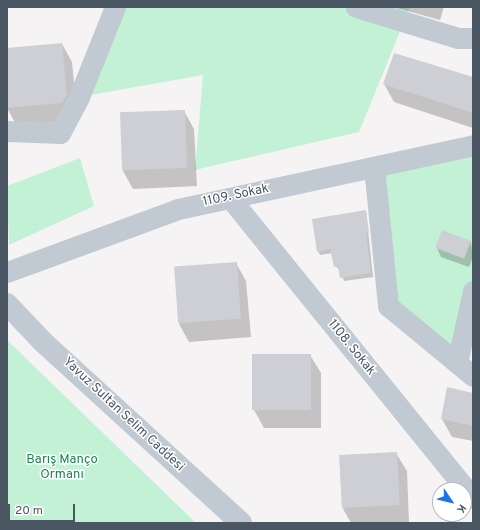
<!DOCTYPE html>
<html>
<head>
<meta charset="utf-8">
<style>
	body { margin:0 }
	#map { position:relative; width:480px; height:530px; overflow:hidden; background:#f5f3f3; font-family:Overpass,sans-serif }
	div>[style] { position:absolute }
	.green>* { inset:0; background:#c3f1d5 }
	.shadow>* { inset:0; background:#0003 }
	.building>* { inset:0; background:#cdcfd5; transform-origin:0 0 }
	.minor>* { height:21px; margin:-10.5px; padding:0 10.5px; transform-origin:10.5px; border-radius:10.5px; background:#c1cad2 }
	.tertiary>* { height:22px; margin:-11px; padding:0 11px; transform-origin:11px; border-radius:11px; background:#c1cad2 }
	span { translate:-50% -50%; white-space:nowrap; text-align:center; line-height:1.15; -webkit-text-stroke:3px #fff; paint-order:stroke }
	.street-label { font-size:13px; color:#4a5661 }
	.park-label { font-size:13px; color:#17864f }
	.frame { position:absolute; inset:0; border:8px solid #4a5661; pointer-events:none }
	.north { position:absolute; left:432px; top:482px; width:40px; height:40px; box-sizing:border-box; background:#fff; border:1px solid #b7bbc0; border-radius:50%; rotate:125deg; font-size:11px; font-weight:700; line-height:16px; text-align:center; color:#4a5661 }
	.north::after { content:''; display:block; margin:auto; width:14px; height:18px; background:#1a73e8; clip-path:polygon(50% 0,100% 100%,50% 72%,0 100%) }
	.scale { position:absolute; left:8px; top:504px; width:67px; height:18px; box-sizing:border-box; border:2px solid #4a5661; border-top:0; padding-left:5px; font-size:12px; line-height:14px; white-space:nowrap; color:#4a5661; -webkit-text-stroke:3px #fff; paint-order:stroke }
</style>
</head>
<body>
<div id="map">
	<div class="green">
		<div style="clip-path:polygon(115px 7px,410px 7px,359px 132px,195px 170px,203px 75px,79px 97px)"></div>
		<div style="clip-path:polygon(473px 145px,473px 291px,457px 363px,388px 306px,374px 167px)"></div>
		<div style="clip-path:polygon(80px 158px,94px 206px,9px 245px,7px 186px)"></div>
		<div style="clip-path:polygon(7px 340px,196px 523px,7px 523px)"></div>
	</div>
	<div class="shadow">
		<div style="clip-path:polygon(393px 7px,444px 7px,440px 20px)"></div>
		<div style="clip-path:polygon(62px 44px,72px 62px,77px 113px,72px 121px,17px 126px,7px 108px,7px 49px)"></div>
		<div style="clip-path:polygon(395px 54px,473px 78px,473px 128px,394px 102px,384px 84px)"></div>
		<div style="clip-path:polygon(184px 111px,194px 129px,197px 186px,133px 189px,123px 171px)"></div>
		<div style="clip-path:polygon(366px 211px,373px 277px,344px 281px,340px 270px,335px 266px,332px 253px,320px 255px,318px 251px)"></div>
		<div style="clip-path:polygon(443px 232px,471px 242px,473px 257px,469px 267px,441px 257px,437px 248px)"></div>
		<div style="clip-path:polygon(236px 263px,246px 281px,251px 337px,189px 342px,179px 324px)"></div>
		<div style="clip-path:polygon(310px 355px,321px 373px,321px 428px,264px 428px,254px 410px)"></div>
		<div style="clip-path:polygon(473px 394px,473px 441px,452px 437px,442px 419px)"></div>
		<div style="clip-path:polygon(396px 453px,407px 471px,409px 523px,351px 523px,343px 509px)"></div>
	</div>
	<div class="building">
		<div style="clip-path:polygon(62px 43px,67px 94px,62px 103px,7px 108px,7px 48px)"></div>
		<div style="clip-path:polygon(394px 53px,473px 77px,473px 113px,383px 84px)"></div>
		<div style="left:185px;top:110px;width:58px;height:65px;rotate:88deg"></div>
		<div style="clip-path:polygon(366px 210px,369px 233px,366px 233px,371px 273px,340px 278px,338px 266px,334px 267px,330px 249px,317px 252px,312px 219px)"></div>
		<div style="left:442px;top:230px;width:31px;height:19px;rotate:21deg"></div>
		<div style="left:237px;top:262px;width:57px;height:63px;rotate:86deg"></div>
		<div style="left:311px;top:354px;width:56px;height:59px;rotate:90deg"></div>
		<div style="clip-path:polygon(447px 387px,473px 393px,473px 426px,441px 419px)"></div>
		<div style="left:397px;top:452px;width:53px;height:58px;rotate:87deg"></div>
	</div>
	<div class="minor">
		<div style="left:356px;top:7px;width:107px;rotate:16.9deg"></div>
		<div style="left:458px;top:38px;width:15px"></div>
		<div style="left:7px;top:131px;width:53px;rotate:2.2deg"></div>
		<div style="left:60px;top:133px;width:41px;rotate:-62.2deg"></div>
		<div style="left:79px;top:97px;width:97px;rotate:-68.2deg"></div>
		<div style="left:374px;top:167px;width:140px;rotate:84.2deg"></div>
		<div style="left:388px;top:306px;width:110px;rotate:39.5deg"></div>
		<div style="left:230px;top:198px;width:386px;rotate:51deg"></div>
		<div style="left:7px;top:272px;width:182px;rotate:-20.2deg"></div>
		<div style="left:178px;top:209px;width:302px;rotate:-12.2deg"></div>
		<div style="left:457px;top:363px;width:74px;rotate:-77.5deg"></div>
	</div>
	<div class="tertiary">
		<div style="left:7px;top:304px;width:52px;rotate:46.5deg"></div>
		<div style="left:43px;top:342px;width:268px;rotate:42.4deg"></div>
	</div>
	<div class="street-label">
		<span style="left:236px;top:196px;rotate:-12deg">1109. Sokak</span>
		<span style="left:351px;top:348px;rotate:51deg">1108. Sokak</span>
		<span style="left:123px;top:415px;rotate:43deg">Yavuz Sultan Selim Caddesi</span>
	</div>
	<div class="park-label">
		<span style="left:62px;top:468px">Barış Manço<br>Ormanı</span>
	</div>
	<div class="frame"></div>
	<div class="north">K</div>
	<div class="scale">20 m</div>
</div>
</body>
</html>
